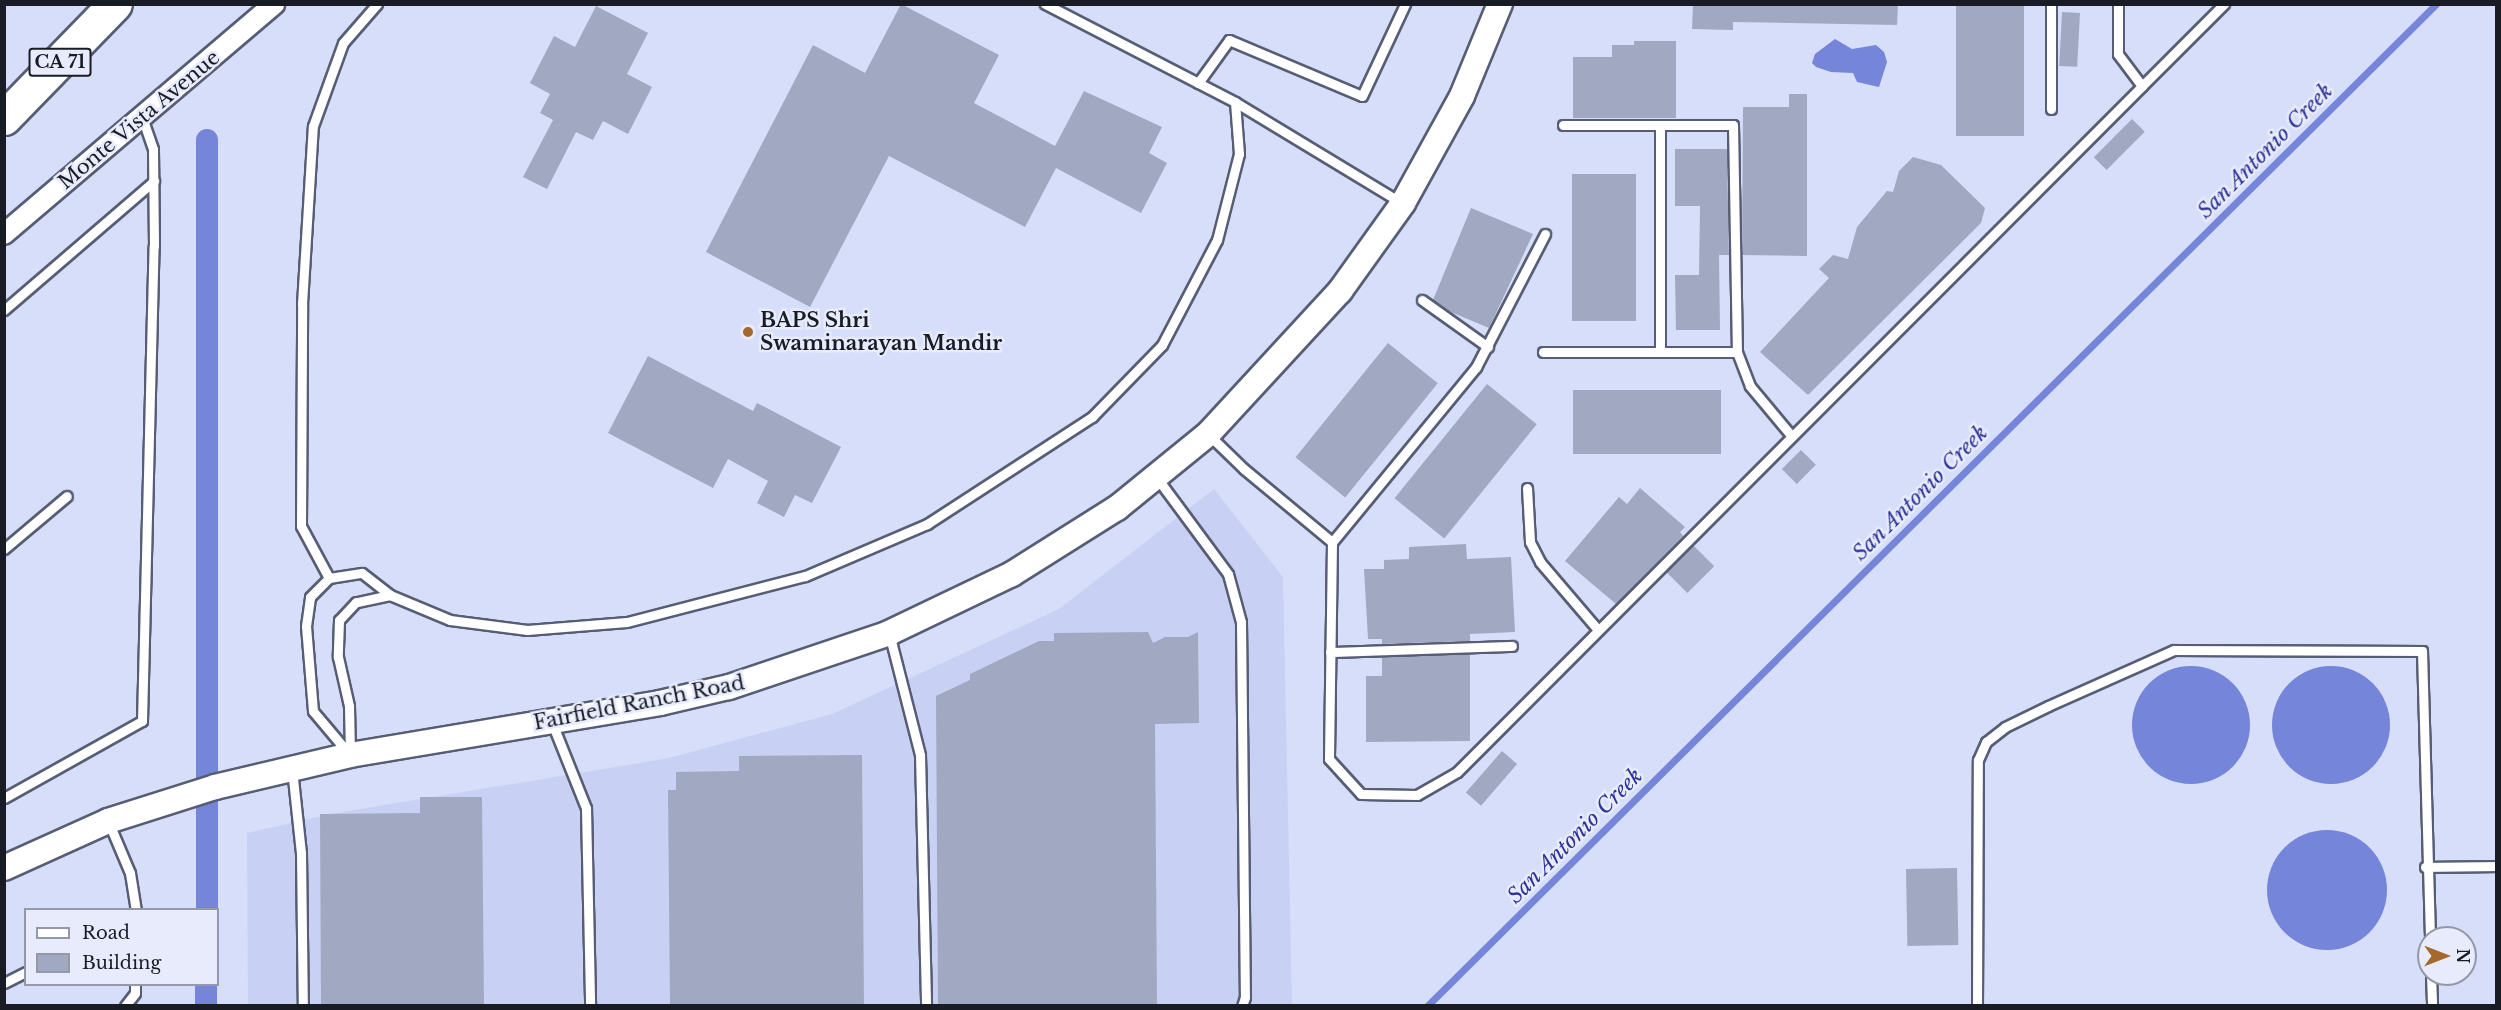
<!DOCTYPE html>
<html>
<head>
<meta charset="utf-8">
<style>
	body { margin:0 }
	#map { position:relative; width:2501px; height:1010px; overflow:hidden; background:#d6def9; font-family:"Libre Baskerville",serif }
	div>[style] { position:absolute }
	.built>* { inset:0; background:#c8d1f3 }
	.water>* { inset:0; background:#7485da }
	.round { border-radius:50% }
	.stream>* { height:7px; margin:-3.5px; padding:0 3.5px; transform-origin:3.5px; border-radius:3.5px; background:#7485da }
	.canal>* { height:22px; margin:-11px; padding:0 11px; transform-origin:11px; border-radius:11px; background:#7485da }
	.building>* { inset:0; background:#a1a8c2; transform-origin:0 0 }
	.roads { filter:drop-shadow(2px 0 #575d74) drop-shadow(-2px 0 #575d74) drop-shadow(0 2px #575d74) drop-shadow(0 -2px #575d74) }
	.service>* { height:9px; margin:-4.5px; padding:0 4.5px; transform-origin:4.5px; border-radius:4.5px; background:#fff }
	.minor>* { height:20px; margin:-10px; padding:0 10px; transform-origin:10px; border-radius:10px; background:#fff }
	.tertiary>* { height:24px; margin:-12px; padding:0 12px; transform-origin:12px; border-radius:12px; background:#fff }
	.motorway>* { height:33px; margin:-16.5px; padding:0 16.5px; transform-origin:16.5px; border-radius:16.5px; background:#fff }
	.dots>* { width:16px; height:16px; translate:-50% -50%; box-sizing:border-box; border:3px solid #e7ebfc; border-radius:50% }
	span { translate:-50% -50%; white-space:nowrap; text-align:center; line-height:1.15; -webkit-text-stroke:5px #e7ebfc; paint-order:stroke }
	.shield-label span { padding:2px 4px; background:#e7ebfc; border:2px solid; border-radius:4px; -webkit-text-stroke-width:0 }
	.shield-label { font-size:18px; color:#191c25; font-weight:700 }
	.street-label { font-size:20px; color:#191c25 }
	.poi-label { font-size:20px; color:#191c25; font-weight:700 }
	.left { translate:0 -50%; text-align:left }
	.water-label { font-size:21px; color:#2d3295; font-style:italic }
	.frame { position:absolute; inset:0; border:6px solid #191c25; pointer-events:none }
	.legend { position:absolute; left:24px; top:908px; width:195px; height:78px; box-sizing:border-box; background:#e7ebfc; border:2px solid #9598a6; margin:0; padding:8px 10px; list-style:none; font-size:18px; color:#191c25 }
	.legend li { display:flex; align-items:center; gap:12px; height:30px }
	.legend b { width:30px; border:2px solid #9598a6 }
	.north { position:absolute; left:2417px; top:926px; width:60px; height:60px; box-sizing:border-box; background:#e7ebfc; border:2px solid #9598a6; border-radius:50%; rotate:90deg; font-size:16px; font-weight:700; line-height:24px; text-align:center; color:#191c25 }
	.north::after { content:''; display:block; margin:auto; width:21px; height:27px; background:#a5692b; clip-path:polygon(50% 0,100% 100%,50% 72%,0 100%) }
</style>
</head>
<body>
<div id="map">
	<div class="built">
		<div style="clip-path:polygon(1214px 489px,1283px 577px,1292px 1005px,248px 1005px,247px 833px,331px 814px,669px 758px,832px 714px,1059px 609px)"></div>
	</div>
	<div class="water">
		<div style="clip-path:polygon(1835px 39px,1852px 49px,1876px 45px,1884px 52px,1887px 62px,1879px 87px,1857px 82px,1853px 73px,1831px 72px,1816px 67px,1812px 63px,1815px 54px)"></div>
		<div class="round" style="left:2272px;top:666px;width:118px;height:118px"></div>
		<div class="round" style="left:2132px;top:666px;width:118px;height:118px"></div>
		<div class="round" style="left:2267px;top:830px;width:120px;height:120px"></div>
	</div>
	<div class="stream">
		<div style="left:1427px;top:1006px;width:1422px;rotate:-44.8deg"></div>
	</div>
	<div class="canal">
		<div style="left:207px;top:910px;width:770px;rotate:-90deg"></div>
		<div style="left:206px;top:1006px;width:22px;rotate:-90deg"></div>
	</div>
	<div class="building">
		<div style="clip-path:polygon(901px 4px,999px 55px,974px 103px,1055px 146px,1084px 91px,1162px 127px,1149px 153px,1167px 163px,1141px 213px,1056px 168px,1025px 227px,889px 156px,810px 307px,706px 252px,813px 45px,865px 73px)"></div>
		<div style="clip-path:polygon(1693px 4px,1898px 4px,1897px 25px,1733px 22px,1733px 30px,1692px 29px)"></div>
		<div style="left:1956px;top:4px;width:68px;height:132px"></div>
		<div style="clip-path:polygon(596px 6px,648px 33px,627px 74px,652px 87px,628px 134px,603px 121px,593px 140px,576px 132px,547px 189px,523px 177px,553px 120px,540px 113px,550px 94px,530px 83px,554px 36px,575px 47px)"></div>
		<div style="left:2062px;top:12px;width:18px;height:54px;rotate:3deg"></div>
		<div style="clip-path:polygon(1634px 41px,1676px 41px,1676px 118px,1573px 118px,1573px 57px,1612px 57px,1612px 45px,1634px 45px)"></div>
		<div style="clip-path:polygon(1789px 94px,1807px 94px,1807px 256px,1742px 255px,1743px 107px,1789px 107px)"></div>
		<div style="left:2132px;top:119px;width:18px;height:54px;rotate:45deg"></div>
		<div style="clip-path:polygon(1675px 149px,1727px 149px,1729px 255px,1719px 255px,1720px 330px,1676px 330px,1675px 275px,1699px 275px,1700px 206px,1675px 206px)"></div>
		<div style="clip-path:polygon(1913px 157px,1941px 165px,1985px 208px,1981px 223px,1808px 395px,1760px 352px,1829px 278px,1819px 269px,1833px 255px,1848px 259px,1857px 227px,1887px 191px,1893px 192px,1899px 171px)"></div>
		<div style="left:1572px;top:174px;width:64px;height:147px"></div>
		<div style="clip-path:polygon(1471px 208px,1533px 234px,1489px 328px,1451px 312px,1433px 300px)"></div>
		<div style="left:1388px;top:343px;width:64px;height:147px;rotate:39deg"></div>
		<div style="clip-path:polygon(648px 356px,753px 411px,757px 403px,841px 447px,812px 503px,795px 495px,784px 517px,757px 503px,768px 481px,728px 459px,713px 488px,608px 433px)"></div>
		<div style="left:1487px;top:384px;width:64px;height:147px;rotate:39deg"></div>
		<div style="left:1573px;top:390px;width:148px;height:64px"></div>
		<div style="left:1801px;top:450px;width:21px;height:27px;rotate:45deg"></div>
		<div style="clip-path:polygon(1640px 488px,1685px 527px,1680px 532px,1683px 536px,1616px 604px,1565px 561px,1619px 497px,1627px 504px)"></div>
		<div style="clip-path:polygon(1466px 544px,1467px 559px,1511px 557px,1515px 632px,1470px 634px,1470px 641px,1382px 644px,1382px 639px,1368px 639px,1364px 569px,1384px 569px,1384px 560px,1409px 559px,1409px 547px)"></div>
		<div style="left:1693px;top:545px;width:30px;height:38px;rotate:45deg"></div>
		<div style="clip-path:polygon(1148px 632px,1153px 643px,1165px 637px,1188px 637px,1198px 632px,1199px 723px,1155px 724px,1157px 1005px,938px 1005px,936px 696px,970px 680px,970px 674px,1039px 641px,1054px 641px,1054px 633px)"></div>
		<div style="clip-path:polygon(1470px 654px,1470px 741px,1366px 742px,1366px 676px,1382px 676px,1382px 657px)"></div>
		<div style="left:1502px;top:751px;width:20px;height:55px;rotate:41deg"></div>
		<div style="clip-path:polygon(862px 755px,864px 1005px,670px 1005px,668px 790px,676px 790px,676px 772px,739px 771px,739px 756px)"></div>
		<div style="clip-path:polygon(420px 797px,482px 797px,484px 1005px,321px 1005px,320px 814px,420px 813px)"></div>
		<div style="left:1957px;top:868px;width:77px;height:51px;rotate:89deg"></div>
	</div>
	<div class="roads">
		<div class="service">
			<div style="left:1198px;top:83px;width:53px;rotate:-54.2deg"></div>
			<div style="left:1229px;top:40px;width:144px;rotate:22.8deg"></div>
			<div style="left:1362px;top:96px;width:102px;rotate:-64.9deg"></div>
			<div style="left:2142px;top:86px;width:116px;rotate:-45deg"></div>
			<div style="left:1235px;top:102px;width:195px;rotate:31.2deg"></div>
			<div style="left:2051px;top:109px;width:105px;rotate:-90deg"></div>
			<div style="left:1563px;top:125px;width:170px"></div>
			<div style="left:1733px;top:125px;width:227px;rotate:89deg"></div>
			<div style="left:1737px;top:352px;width:36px;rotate:69deg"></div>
			<div style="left:1750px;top:386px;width:62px;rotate:50.2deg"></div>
			<div style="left:1660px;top:125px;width:226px;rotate:90deg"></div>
			<div style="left:1545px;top:234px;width:150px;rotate:117.4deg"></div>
			<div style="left:1476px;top:367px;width:227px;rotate:129.4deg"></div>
			<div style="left:1332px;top:542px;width:217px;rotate:90.8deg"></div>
			<div style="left:1329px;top:759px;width:47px;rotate:47.6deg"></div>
			<div style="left:1361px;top:794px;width:56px;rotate:1deg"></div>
			<div style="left:1417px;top:795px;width:46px;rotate:-29.9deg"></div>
			<div style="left:1457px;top:772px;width:969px;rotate:-45.04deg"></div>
			<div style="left:2142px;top:86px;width:40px;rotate:-127deg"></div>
			<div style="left:2118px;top:54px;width:50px;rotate:-90deg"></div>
			<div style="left:1422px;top:300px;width:81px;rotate:35.5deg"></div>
			<div style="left:4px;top:310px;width:198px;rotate:-40.7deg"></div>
			<div style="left:1543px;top:352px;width:194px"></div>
			<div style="left:1208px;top:434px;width:50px;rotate:44.2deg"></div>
			<div style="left:1244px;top:469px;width:114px;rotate:39.7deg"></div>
			<div style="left:1157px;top:478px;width:119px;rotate:53.5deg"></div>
			<div style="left:1228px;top:574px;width:50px;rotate:74.8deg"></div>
			<div style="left:1241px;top:622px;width:375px;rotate:89.4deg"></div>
			<div style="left:1245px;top:997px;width:9px;rotate:108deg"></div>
			<div style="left:1527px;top:488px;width:54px;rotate:86.8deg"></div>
			<div style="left:1530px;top:542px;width:22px;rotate:63deg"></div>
			<div style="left:1540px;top:562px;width:89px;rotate:49.5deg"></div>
			<div style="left:4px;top:549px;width:82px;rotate:-40.1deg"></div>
			<div style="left:362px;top:573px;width:36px;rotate:38deg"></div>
			<div style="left:390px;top:595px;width:35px;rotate:168deg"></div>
			<div style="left:356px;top:602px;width:25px;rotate:133deg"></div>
			<div style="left:339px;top:620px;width:37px;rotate:92deg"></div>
			<div style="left:338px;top:657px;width:50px;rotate:77.3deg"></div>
			<div style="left:349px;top:706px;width:49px;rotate:88.8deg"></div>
			<div style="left:350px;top:755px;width:57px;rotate:-130.1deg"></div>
			<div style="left:313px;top:711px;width:85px;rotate:-94.7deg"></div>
			<div style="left:306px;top:626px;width:29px;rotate:-82deg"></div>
			<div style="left:310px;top:597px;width:27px;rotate:-45deg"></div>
			<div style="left:329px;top:578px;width:33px;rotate:-9deg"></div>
			<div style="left:329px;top:578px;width:59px;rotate:-118.3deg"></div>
			<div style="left:301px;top:526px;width:222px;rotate:-89.7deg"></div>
			<div style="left:302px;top:304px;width:178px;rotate:-86.5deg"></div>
			<div style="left:313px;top:126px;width:88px;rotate:-70.1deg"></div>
			<div style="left:343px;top:43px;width:52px;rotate:-48.9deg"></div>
			<div style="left:390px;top:595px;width:65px;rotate:22.6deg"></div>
			<div style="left:450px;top:620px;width:78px;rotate:7.4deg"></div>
			<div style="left:527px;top:630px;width:100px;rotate:-4.6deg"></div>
			<div style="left:627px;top:622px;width:184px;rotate:-14.5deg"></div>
			<div style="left:805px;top:576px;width:133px;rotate:-23.1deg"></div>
			<div style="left:927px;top:524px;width:197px;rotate:-33deg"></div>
			<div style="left:1092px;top:417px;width:100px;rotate:-45.8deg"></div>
			<div style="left:1162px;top:345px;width:119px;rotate:-62.4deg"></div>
			<div style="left:1217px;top:240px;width:89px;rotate:-75.7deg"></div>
			<div style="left:1239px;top:154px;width:52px;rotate:-94.4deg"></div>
			<div style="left:1235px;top:102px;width:214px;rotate:-152.7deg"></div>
			<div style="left:889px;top:633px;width:126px;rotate:75.7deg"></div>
			<div style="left:920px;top:755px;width:251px;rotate:88.6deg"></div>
			<div style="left:1330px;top:652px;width:182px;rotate:-1.9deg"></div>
			<div style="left:552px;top:723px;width:92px;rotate:68.2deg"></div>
			<div style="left:586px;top:808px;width:198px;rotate:88.8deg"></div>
			<div style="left:292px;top:769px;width:84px;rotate:83.9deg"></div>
			<div style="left:301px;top:853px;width:153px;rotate:89.3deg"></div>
			<div style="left:4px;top:798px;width:158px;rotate:-29.2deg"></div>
			<div style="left:142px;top:721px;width:475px;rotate:-88.6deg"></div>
			<div style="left:154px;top:246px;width:97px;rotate:-90.6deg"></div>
			<div style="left:153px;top:149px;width:34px;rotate:-109deg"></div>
			<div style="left:108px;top:821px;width:56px;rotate:67.1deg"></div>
			<div style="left:130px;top:873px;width:37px;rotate:81deg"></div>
			<div style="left:2425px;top:867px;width:71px;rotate:-0.8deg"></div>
			<div style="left:2431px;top:974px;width:32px;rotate:88deg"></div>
			<div style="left:4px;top:983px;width:25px;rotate:-27deg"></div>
			<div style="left:125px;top:1006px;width:16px;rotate:-52deg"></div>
			<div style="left:135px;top:993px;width:9px;rotate:-90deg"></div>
			<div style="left:1977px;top:1006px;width:246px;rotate:-89.8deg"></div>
			<div style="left:1978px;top:760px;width:20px;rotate:-66deg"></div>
			<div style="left:1986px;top:742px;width:24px;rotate:-38deg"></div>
			<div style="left:2005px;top:727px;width:48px;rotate:-26deg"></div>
			<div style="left:2048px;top:706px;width:138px;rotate:-24deg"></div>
			<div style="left:2174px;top:650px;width:248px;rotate:0.2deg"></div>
			<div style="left:2422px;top:651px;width:287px;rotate:88.4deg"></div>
		</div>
		<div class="minor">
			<div style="left:4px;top:234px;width:355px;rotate:-40.4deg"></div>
		</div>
		<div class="tertiary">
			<div style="left:4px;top:868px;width:114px;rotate:-24.3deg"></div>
			<div style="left:108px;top:821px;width:112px;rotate:-17.6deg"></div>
			<div style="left:215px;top:787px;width:139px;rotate:-13.3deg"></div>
			<div style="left:350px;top:755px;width:314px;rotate:-9.5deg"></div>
			<div style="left:660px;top:703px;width:71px;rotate:-13.1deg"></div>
			<div style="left:729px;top:687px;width:169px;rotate:-18.6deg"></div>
			<div style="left:889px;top:633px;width:136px;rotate:-25.6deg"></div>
			<div style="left:1012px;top:574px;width:124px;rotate:-32.2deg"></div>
			<div style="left:1117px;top:508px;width:117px;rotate:-39.1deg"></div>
			<div style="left:1208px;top:434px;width:195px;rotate:-47.3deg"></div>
			<div style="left:1340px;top:291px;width:108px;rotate:-54.4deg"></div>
			<div style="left:1403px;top:203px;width:122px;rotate:-61.1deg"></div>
			<div style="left:1462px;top:96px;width:100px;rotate:-67.6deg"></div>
		</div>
		<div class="motorway">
			<div style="left:4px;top:118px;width:159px;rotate:-45.8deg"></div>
		</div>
	</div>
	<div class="dots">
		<div style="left:748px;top:332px;background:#a5692b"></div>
	</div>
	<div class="shield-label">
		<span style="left:60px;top:62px">CA 71</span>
	</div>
	<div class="street-label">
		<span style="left:139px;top:120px;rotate:-40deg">Monte Vista Avenue</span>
		<span style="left:639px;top:703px;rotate:-11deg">Fairfield Ranch Road</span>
	</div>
	<div class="poi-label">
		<span class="left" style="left:760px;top:332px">BAPS Shri<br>Swaminarayan Mandir</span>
	</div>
	<div class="water-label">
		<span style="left:2265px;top:151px;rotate:-45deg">San Antonio Creek</span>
		<span style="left:1920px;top:493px;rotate:-45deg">San Antonio Creek</span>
		<span style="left:1575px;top:836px;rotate:-45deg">San Antonio Creek</span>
	</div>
	<div class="frame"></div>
	<ul class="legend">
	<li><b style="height:8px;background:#fff"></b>Road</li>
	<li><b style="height:16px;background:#a1a8c2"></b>Building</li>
	</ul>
	<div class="north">N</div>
</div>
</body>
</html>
